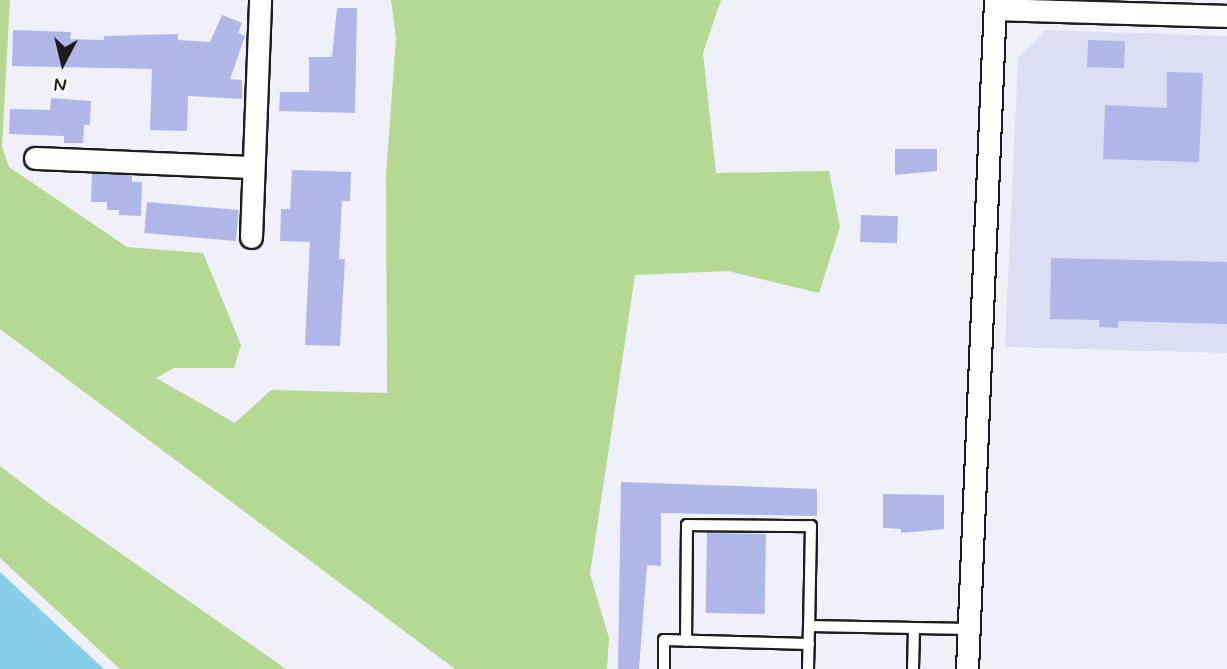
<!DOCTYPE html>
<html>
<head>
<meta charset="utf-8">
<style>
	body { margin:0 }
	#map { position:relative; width:1227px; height:669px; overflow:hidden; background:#eff0fa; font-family:Mynerve,sans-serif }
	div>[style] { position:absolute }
	.built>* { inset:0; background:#dcdff4 }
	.green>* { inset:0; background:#b5d892 }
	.water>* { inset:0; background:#87cee8 }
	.building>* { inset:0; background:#b0b6e7; transform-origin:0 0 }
	.roads { filter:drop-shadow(2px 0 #1c1c1c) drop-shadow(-2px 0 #1c1c1c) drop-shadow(0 2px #1c1c1c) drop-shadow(0 -2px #1c1c1c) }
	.service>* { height:10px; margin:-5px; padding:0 5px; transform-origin:5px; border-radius:5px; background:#fff }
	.minor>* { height:21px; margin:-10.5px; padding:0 10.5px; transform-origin:10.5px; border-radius:10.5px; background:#fff }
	span { translate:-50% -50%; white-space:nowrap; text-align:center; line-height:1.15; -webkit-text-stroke:5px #fff; paint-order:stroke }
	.north { position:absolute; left:28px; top:28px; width:70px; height:70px; -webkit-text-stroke:5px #fff; paint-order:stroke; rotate:187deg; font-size:19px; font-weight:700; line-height:28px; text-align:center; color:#1c1c1c }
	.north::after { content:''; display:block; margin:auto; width:24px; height:32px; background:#1c1c1c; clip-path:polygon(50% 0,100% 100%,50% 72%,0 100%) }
</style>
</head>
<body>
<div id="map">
	<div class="built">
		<div style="clip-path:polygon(1047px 30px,1227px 36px,1227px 353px,1005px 347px,1018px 58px)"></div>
	</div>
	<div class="green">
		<div style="clip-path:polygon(0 0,10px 0,2px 147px,9px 167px,127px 247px,203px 253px,241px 345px,234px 368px,174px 368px,156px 378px,235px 423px,271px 390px,387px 393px,386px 175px,396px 38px,391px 0,721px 0,703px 53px,716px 173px,829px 171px,840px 227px,819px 293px,728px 271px,635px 275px,590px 574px,609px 638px,607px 669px,455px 669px,0 329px)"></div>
		<div style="clip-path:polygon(0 466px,46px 501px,286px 669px,120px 669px,0 558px)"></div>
	</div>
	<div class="water">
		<div style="clip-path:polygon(0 572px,104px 669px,0 669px)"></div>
	</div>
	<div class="building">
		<div style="clip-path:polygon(337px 8px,357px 8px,355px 113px,279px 111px,280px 92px,309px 92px,309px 57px,332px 57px)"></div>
		<div style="clip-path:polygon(222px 15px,242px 23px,238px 33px,245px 36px,230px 79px,242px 80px,242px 99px,188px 96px,187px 131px,150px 130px,152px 69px,12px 66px,13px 30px,71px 32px,70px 39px,104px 40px,104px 36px,178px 34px,178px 40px,210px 42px)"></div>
		<div style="left:1088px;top:40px;width:37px;height:27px;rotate:2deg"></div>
		<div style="clip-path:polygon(1167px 72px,1203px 73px,1199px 162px,1103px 159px,1105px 105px,1167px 108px)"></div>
		<div style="clip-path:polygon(51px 98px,91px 101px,90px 125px,84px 125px,83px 143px,64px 143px,64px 136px,9px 134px,10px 109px,50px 110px)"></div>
		<div style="clip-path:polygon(895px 149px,937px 149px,937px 171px,895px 175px)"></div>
		<div style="clip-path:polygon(292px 170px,351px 172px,350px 201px,342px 201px,339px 259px,345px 259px,340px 346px,305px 345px,310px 242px,280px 241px,281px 209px,290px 209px)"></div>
		<div style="clip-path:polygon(92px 173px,132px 175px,132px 182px,142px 182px,141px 216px,119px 215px,119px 210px,107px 210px,107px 202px,91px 202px)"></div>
		<div style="left:147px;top:202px;width:92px;height:31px;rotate:5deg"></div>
		<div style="left:861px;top:215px;width:37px;height:27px;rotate:2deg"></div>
		<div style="clip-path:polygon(1051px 258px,1227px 262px,1227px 324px,1118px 321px,1118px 328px,1099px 327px,1099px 320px,1050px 319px)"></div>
		<div style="clip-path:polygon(621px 482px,817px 489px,817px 516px,661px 513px,661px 566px,647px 565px,639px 669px,618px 669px)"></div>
		<div style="clip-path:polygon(883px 494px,944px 495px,944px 529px,901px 533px,901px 529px,883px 528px)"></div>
		<div style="left:707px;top:533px;width:59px;height:80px;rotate:1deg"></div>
	</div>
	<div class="roads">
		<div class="service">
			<div style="left:686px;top:641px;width:116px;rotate:-89.5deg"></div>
			<div style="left:687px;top:525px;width:124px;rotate:0.5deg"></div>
			<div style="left:811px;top:526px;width:100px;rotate:91.1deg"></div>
			<div style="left:664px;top:669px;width:29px;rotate:-90deg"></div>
			<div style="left:664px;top:640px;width:145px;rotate:1.6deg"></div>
			<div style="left:808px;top:669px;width:43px;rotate:-88.7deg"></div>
			<div style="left:809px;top:626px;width:160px;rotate:1.1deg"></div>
			<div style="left:913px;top:669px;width:41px;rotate:-88.6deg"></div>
		</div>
		<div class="minor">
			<div style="left:995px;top:9px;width:232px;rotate:1.7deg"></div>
			<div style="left:35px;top:158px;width:217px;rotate:2.4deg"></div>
			<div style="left:251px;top:237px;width:237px;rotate:-87.8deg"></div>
			<div style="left:967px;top:669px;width:670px;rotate:-87.6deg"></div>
		</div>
	</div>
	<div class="north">N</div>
</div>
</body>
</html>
